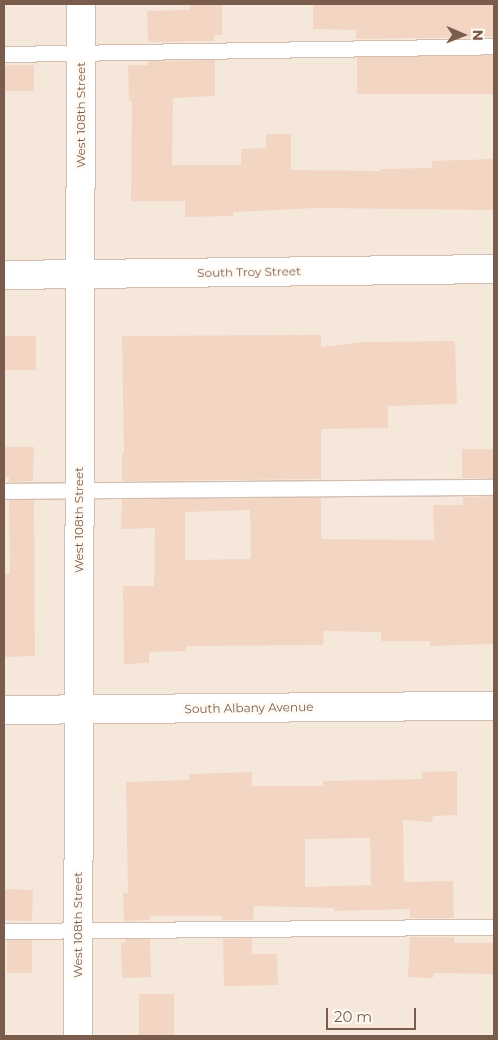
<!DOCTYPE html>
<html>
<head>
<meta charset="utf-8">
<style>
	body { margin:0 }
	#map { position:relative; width:498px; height:1040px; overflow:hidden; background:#fdf6ec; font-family:Montserrat,sans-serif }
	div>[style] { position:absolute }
	.residential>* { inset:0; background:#f5e8da; transform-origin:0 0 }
	.building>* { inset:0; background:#f3d5c3; transform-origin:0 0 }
	.roads { filter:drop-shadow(1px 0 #d1beb0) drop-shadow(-1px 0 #d1beb0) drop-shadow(0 1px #d1beb0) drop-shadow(0 -1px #d1beb0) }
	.service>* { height:15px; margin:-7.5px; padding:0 7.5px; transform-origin:7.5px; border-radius:7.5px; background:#fff }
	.minor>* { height:28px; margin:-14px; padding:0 14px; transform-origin:14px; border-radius:14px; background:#fff }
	span { translate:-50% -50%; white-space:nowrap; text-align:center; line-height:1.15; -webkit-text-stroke:5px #fffaf3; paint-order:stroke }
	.street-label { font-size:12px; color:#7a5c4d }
	.frame { position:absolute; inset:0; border:5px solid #7a5c4d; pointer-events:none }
	.north { position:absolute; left:438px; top:10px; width:50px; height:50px; -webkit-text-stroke:4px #fffaf3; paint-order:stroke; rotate:91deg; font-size:14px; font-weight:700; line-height:20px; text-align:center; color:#7a5c4d }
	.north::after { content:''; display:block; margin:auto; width:18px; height:22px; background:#7a5c4d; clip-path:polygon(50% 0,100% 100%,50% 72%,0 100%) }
	.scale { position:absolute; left:326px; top:1008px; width:90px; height:22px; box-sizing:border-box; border:2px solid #7a5c4d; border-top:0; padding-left:6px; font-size:15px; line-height:18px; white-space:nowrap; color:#7a5c4d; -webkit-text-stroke:4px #fffaf3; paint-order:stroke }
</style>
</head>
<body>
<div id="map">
	<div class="residential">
		<div style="left:4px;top:4px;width:490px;height:1032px"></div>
	</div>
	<div class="building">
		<div style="clip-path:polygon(313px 4px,494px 4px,494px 37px,356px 39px,356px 30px,313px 29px)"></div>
		<div style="clip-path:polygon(190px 5px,222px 5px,222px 35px,214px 35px,214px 41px,148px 42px,147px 11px,190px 10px)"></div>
		<div style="left:494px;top:55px;width:39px;height:137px;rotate:90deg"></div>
		<div style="clip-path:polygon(215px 60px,215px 96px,173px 98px,172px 165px,241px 165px,241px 149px,266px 148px,266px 134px,291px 134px,291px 170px,381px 171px,381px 169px,432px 168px,432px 161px,494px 159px,494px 210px,316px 208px,233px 212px,233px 216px,185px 217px,185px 201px,131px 201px,132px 101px,129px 102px,128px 65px,148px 65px,148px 61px)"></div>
		<div style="left:4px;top:65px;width:30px;height:26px"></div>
		<div style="clip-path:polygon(321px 335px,321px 347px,365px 342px,455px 341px,457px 404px,388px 406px,388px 428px,321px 429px,321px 479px,122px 481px,122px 454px,124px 454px,122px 336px)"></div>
		<div style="left:4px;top:336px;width:32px;height:34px"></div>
		<div style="clip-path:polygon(4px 447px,34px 447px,33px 481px,9px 482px,9px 477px,4px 477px)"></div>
		<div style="left:494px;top:449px;width:29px;height:32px;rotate:90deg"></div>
		<div style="clip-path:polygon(evenodd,494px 496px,493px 644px,430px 646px,430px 641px,381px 641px,381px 632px,324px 631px,323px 645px,186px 646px,186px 651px,149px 652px,149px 663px,124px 664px,123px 586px,154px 586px,155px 528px,121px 529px,122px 499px,321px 498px,321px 539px,434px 540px,433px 505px,463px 505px,463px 497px,494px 496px,250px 510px,251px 559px,185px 560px,185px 512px,250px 510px)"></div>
		<div style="clip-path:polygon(9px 500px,34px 500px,35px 656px,5px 657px,5px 574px,10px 574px)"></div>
		<div style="clip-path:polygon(evenodd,457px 771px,457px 815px,433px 816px,432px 822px,403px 820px,404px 882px,453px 881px,454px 918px,410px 918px,410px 909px,334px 911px,334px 908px,254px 906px,253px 920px,222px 920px,222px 916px,150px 916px,150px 920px,124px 921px,123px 893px,128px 893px,126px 782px,189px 780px,189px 774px,252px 772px,252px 786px,323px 786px,323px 781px,422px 779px,422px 772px,457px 771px,370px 838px,371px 885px,305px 887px,305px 839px,370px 838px)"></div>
		<div style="left:33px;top:890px;width:31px;height:29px;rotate:92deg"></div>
		<div style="clip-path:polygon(410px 937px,454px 937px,454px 943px,494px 943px,494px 974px,433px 973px,433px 978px,408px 977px)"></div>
		<div style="clip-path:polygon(252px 938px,252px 954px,277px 954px,278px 985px,224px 986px,223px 939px)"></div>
		<div style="clip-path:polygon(125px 939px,150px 939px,151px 977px,122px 978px,121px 943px,125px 943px)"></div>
		<div style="left:7px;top:940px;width:25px;height:33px"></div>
		<div style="left:139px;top:994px;width:35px;height:42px"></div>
	</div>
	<div class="roads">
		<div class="service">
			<div style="left:4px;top:54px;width:490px;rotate:-0.9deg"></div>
			<div style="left:4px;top:491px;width:490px;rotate:-0.5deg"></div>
			<div style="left:4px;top:931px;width:490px;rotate:-0.5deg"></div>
		</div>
		<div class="minor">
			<div style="left:4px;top:275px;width:490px;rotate:-0.7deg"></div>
			<div style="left:4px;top:710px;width:490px;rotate:-0.5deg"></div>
			<div style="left:78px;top:1036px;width:1032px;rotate:-89.83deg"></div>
		</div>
	</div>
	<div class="street-label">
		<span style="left:81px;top:115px;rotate:-90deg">West 108th Street</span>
		<span style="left:249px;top:272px;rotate:-1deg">South Troy Street</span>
		<span style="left:79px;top:520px;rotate:-90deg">West 108th Street</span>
		<span style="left:249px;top:708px;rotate:-1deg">South Albany Avenue</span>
		<span style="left:78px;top:925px;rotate:-90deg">West 108th Street</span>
	</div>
	<div class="frame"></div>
	<div class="north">N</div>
	<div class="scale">20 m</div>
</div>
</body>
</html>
